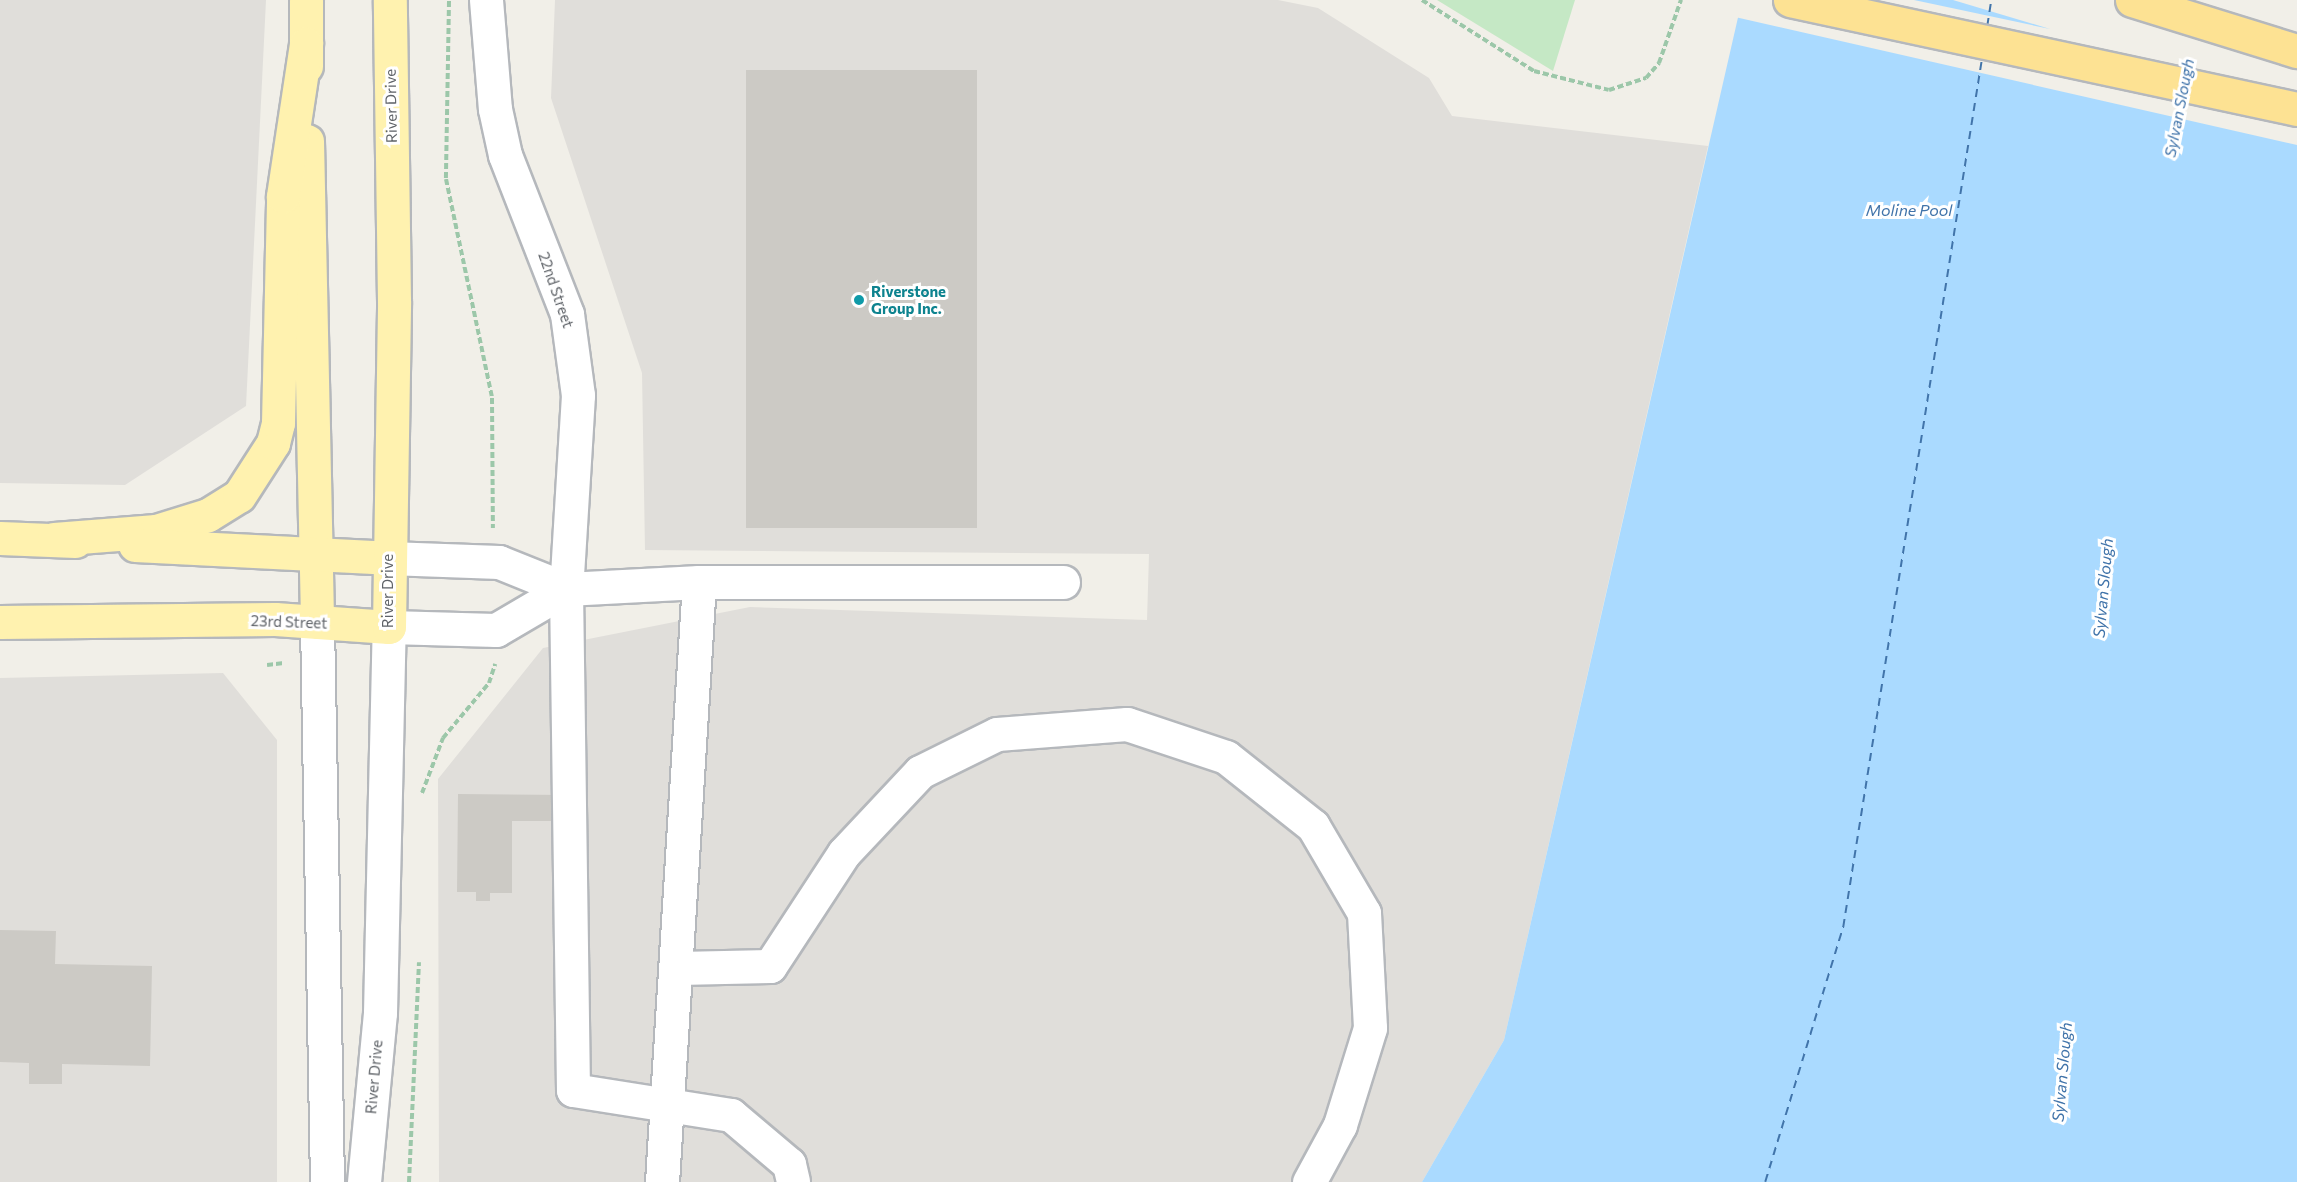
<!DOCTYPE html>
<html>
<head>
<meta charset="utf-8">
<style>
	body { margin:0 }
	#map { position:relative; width:2297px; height:1182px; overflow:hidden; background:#f1efe8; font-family:Commissioner,sans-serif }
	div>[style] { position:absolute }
	.industrial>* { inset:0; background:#e0deda }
	.green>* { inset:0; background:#c5e8c5 }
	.water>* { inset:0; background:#aadaff }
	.pier>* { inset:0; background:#f1efe8 }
	.ferry>* { height:1.5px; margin-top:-0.75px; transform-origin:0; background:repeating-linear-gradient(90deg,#4174aa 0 8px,transparent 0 14px) }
	.building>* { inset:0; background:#cccac5; transform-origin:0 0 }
	.path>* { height:4px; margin-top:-2px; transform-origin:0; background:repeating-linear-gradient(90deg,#9cc7a9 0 6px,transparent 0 9px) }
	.roads { filter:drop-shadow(2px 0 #b5b8bc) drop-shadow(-2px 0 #b5b8bc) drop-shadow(0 2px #b5b8bc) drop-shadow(0 -2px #b5b8bc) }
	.minor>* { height:33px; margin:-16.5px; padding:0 16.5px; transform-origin:16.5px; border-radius:16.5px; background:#fff }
	.major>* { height:33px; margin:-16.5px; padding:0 16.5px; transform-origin:16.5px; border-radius:16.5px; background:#fff2af }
	.highway>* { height:33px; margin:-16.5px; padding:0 16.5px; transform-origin:16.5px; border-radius:16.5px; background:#fde293 }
	.dots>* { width:16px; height:16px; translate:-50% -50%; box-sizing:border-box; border:3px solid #fff; border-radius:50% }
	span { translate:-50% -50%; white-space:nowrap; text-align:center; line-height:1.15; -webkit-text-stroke:6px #fff; paint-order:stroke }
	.street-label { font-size:15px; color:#5f6368 }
	.culture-label { font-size:15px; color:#0d838f; font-weight:700 }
	.left { translate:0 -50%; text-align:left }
	.water-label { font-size:16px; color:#4174aa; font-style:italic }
</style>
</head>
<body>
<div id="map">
	<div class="industrial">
		<div style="clip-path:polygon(0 0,266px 0,246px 406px,125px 485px,0 483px)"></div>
		<div style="clip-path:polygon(555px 0,1278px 0,1318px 8px,1429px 78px,1452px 116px,1708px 146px,1504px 1040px,1422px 1182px,439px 1182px,438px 779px,543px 648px,750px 607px,1147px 620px,1149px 554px,645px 550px,642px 373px,551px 98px)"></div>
		<div style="clip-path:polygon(223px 673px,277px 740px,277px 1182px,0 1182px,0 678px)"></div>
	</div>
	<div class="green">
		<div style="clip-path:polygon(1437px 0,1575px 0,1553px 71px)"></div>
	</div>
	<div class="water">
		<div style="clip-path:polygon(1742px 0,2297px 0,2297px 1182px,1422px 1182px,1504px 1040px)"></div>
	</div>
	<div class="pier">
		<div style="clip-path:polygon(1739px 0,1914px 0,2050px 29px,1953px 0,2297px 0,2297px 145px,1735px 17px)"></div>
	</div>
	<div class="ferry">
		<div style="left:1987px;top:26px;width:26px;rotate:-81deg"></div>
		<div style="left:1765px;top:1182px;width:267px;rotate:-73deg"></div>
		<div style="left:1843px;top:927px;width:881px;rotate:-80.92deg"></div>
	</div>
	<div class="building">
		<div style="left:746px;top:70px;width:231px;height:458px"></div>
		<div style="clip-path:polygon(458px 794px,565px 795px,565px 821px,512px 821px,512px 893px,490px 893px,490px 901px,476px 901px,476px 892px,457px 892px)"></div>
		<div style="clip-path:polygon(0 930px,56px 931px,55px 964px,152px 966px,150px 1066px,62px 1064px,62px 1084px,29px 1084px,29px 1063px,0 1062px)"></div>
	</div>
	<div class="path">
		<div style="left:1422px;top:0;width:133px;rotate:32.4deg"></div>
		<div style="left:1534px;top:71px;width:77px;rotate:14.2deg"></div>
		<div style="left:1609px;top:90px;width:39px;rotate:-18deg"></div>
		<div style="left:1646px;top:78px;width:20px;rotate:-49deg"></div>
		<div style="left:1659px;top:63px;width:67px;rotate:-70.8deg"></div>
		<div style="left:449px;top:1px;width:178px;rotate:91deg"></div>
		<div style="left:446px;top:179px;width:224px;rotate:78.1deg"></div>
		<div style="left:492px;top:398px;width:130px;rotate:89.6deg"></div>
		<div style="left:267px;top:665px;width:17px;rotate:-7deg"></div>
		<div style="left:422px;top:793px;width:59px;rotate:-69.1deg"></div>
		<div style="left:443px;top:738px;width:72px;rotate:-50.1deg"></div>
		<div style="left:489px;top:683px;width:20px;rotate:-72deg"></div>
		<div style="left:409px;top:1182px;width:220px;rotate:-87.4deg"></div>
	</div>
	<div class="roads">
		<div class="minor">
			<div style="left:486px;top:0;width:109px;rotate:85.3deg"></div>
			<div style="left:495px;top:109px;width:47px;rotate:77.7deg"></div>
			<div style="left:505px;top:155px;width:171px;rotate:68.7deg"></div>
			<div style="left:567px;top:314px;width:82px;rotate:82.3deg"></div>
			<div style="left:578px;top:395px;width:194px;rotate:93.5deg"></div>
			<div style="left:566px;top:589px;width:501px;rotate:89.2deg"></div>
			<div style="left:573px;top:1090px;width:160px;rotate:9deg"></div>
			<div style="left:731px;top:1115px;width:76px;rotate:40.2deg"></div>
			<div style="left:789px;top:1164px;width:18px;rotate:77deg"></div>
			<div style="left:388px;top:558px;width:111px;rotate:2.1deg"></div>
			<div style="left:499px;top:562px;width:72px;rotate:21.9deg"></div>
			<div style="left:566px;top:589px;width:133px;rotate:-3deg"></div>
			<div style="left:699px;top:582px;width:364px"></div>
			<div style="left:317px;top:622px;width:560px;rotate:88.98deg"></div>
			<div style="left:678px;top:968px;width:92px;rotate:-1.2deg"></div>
			<div style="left:770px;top:966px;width:135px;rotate:-56.8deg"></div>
			<div style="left:844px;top:853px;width:111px;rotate:-46.8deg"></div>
			<div style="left:920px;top:772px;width:86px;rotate:-26.3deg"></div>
			<div style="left:997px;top:734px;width:130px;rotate:-4.4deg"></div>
			<div style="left:1127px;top:724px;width:104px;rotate:18.4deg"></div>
			<div style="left:1226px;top:757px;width:111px;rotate:38.4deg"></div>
			<div style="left:1313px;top:826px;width:101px;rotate:59.6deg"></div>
			<div style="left:1364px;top:913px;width:115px;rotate:87deg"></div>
			<div style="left:1370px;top:1028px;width:102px;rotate:107.2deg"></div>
			<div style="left:1340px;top:1125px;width:65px;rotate:118.5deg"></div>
			<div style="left:364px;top:1182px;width:170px;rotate:-84.6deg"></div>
			<div style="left:380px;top:1013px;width:386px;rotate:-88.7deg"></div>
			<div style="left:389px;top:627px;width:107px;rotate:1.6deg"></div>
			<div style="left:496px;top:630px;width:81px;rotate:-30.4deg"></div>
			<div style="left:662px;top:1182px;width:601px;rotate:-86.47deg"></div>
		</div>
		<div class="major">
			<div style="left:306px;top:0;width:66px;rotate:90deg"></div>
			<div style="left:307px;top:141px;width:481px;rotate:88.8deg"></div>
			<div style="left:0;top:538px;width:75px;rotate:2.3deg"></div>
			<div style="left:54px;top:539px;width:102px;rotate:-4.5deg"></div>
			<div style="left:156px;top:531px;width:54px;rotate:-17.1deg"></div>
			<div style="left:208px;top:515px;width:36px;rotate:-32deg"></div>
			<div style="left:239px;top:496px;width:63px;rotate:-57.3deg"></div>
			<div style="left:273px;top:443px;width:21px;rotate:-76deg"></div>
			<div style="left:278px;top:423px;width:227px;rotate:-88.7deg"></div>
			<div style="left:283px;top:196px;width:154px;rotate:-81.4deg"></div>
			<div style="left:135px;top:545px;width:253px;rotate:2.9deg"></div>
			<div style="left:0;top:622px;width:275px;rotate:-0.6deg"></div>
			<div style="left:275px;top:619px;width:114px;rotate:4deg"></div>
			<div style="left:389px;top:627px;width:326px;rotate:-89.1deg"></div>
			<div style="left:394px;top:301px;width:301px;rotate:-90.8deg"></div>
		</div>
		<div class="highway">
			<div style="left:1790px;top:0;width:519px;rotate:12.13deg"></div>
			<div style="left:2132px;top:0;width:173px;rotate:17.2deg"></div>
		</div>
	</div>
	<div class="dots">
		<div style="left:859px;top:300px;background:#0f9aa8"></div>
	</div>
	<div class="street-label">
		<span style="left:391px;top:106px;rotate:-91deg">River Drive</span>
		<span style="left:556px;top:290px;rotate:71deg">22nd Street</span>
		<span style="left:388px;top:591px;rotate:-90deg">River Drive</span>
		<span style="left:289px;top:622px;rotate:2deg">23rd Street</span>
		<span style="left:374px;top:1077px;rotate:-85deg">River Drive</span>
	</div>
	<div class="culture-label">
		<span class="left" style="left:871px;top:300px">Riverstone<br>Group Inc.</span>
	</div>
	<div class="water-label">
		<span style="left:2179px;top:108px;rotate:-79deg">Sylvan Slough</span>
		<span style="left:1909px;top:210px">Moline Pool</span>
		<span style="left:2103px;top:588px;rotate:-85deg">Sylvan Slough</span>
		<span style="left:2062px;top:1072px;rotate:-85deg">Sylvan Slough</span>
	</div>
</div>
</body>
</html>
